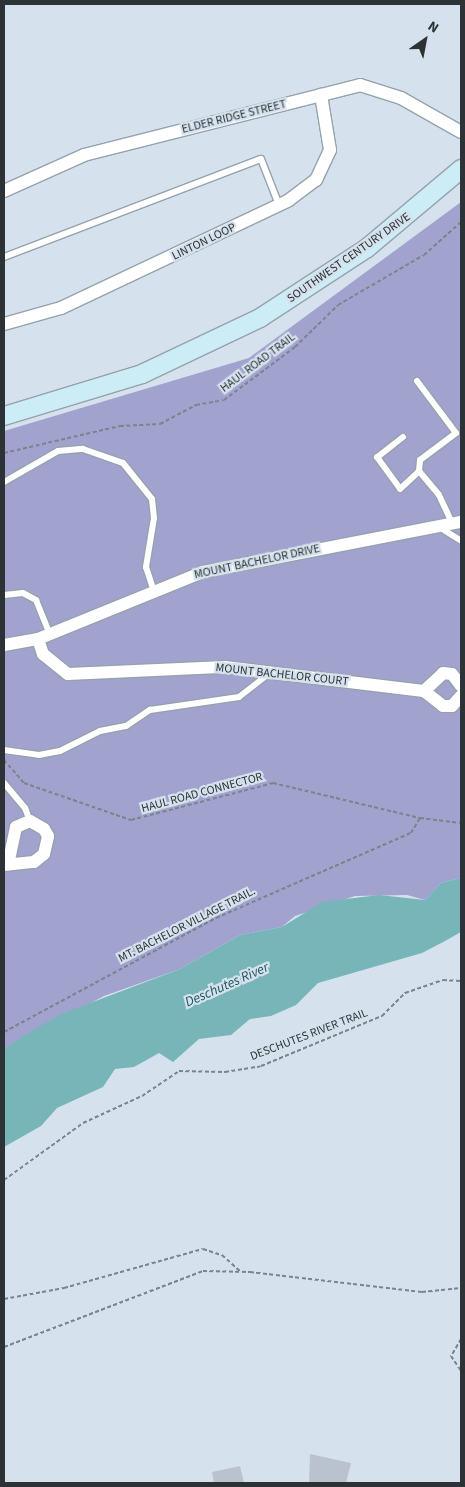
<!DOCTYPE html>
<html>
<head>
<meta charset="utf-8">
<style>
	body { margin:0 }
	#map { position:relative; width:465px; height:1487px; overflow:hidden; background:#d5e2ed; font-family:"Source Sans 3",sans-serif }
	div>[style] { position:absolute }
	.forest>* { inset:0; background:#a2a2cf }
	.water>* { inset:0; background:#77b5b9 }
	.building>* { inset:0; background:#bbc2cf }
	.path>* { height:2px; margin-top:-1px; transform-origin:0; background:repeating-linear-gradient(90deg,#7b838b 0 4px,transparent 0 6.5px) }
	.roads { filter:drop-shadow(1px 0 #95a2ac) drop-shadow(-1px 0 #95a2ac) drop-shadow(0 1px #95a2ac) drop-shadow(0 -1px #95a2ac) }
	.lane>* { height:6px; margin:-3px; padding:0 3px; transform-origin:3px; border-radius:3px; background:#fff }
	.street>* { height:12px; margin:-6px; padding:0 6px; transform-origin:6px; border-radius:6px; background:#fff }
	.secondary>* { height:18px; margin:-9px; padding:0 9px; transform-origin:9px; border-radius:9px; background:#ccecf6 }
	span { translate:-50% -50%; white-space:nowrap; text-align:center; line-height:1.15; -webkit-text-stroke:4.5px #d5e2ed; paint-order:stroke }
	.street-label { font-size:12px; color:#2d3236 }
	.water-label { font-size:14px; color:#205659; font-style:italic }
	.frame { position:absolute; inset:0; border:5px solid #2d3236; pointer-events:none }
	.north { position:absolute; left:400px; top:15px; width:50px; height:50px; -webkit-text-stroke:4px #d5e2ed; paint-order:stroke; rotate:33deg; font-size:14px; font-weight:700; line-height:20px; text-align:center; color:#2d3236 }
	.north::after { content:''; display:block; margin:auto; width:18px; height:22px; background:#2d3236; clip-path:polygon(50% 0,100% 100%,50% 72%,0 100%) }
</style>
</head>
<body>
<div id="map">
	<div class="forest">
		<div style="clip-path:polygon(461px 202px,461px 878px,441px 883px,425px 900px,407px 895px,355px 896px,295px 916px,282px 927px,240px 935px,180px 969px,104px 996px,4px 1049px,4px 431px,249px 358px)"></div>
	</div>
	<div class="water">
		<div style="clip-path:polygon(461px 878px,461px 932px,445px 941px,422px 953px,318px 983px,296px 1005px,271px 1016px,250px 1019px,231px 1035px,199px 1039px,173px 1062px,159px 1053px,134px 1067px,115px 1069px,103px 1087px,57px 1108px,41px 1126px,4px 1147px,4px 1049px,23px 1036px,61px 1014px,180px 969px,240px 935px,282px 927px,322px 902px,379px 895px,425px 900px,441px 883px)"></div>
	</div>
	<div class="building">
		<div style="clip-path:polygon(310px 1454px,351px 1463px,346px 1483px,309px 1483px)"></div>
		<div style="clip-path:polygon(240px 1466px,244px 1483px,214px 1483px,212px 1472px)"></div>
	</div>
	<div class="path">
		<div style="left:4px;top:453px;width:119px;rotate:-13.1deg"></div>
		<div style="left:120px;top:426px;width:40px;rotate:-2.9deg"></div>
		<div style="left:160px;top:424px;width:41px;rotate:-27.8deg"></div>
		<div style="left:196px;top:405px;width:28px;rotate:-10deg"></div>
		<div style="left:224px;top:400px;width:89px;rotate:-36.7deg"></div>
		<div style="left:295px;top:347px;width:60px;rotate:-44.3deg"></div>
		<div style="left:338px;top:305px;width:99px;rotate:-30.2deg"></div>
		<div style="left:424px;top:255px;width:50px;rotate:-41.7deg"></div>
		<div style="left:4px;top:760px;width:30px;rotate:49deg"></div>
		<div style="left:24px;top:783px;width:113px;rotate:19.1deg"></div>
		<div style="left:131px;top:820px;width:147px;rotate:-14.6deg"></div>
		<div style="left:273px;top:783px;width:151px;rotate:13.4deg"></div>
		<div style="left:4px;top:1032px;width:241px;rotate:-28.3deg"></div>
		<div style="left:216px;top:918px;width:213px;rotate:-23.6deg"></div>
		<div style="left:411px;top:833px;width:17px;rotate:-59deg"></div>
		<div style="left:420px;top:818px;width:41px;rotate:7deg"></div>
		<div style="left:4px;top:1180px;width:97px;rotate:-35.8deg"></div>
		<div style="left:83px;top:1123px;width:65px;rotate:-24.6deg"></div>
		<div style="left:142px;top:1096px;width:45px;rotate:-34deg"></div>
		<div style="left:179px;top:1071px;width:46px;rotate:1.2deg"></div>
		<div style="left:225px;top:1072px;width:36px;rotate:-9deg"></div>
		<div style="left:261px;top:1066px;width:131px;rotate:-22.5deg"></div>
		<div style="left:382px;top:1016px;width:33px;rotate:-45deg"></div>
		<div style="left:405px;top:993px;width:40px;rotate:-18.9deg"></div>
		<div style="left:443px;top:980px;width:18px;rotate:3deg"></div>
		<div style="left:4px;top:1299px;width:61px;rotate:-10.4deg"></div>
		<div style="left:64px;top:1288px;width:144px;rotate:-15.7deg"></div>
		<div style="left:203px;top:1249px;width:20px;rotate:18deg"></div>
		<div style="left:222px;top:1255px;width:24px;rotate:42deg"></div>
		<div style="left:461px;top:1339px;width:20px;rotate:120deg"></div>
		<div style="left:451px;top:1356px;width:18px;rotate:56deg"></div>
		<div style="left:4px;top:1347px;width:213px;rotate:-20.9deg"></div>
		<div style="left:203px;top:1271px;width:47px;rotate:1.2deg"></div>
		<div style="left:250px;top:1272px;width:173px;rotate:6.6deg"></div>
		<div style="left:422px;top:1292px;width:39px;rotate:-6deg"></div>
	</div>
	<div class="roads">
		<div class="lane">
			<div style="left:4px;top:257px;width:275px;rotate:-20.9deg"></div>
			<div style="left:261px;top:159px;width:49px;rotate:68.6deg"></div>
			<div style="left:417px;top:381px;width:65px;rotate:53.1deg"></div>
			<div style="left:456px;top:433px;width:45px;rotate:143.1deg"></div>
			<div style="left:420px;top:460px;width:11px;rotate:95deg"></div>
			<div style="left:403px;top:437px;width:33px;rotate:142deg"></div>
			<div style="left:377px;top:457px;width:39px;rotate:54deg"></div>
			<div style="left:400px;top:489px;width:26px;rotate:-43deg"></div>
			<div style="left:419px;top:471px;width:31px;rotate:50deg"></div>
			<div style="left:439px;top:495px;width:31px;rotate:65deg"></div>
			<div style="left:4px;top:482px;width:62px;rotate:-29.9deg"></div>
			<div style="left:58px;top:451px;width:25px;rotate:-5deg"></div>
			<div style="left:83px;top:449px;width:42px;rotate:19.3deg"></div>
			<div style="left:123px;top:463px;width:46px;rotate:51.1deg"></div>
			<div style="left:152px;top:499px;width:19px;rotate:84deg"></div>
			<div style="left:154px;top:518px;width:50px;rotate:99.3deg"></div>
			<div style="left:146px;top:567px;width:23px;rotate:72deg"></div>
			<div style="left:439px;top:527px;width:26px;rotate:32deg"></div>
			<div style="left:4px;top:595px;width:19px;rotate:-6deg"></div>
			<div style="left:23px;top:593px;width:15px;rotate:28deg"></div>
			<div style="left:36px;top:600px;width:37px;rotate:68deg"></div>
			<div style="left:4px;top:750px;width:35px;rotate:8deg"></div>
			<div style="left:39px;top:755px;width:21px;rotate:-11deg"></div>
			<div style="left:60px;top:751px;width:45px;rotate:-26.6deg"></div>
			<div style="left:100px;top:731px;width:26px;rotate:-11deg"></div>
			<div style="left:126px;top:726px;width:29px;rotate:-34deg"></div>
			<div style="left:150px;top:710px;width:90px;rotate:-8.3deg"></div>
			<div style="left:239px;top:697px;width:41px;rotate:-38deg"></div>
			<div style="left:4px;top:783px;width:33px;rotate:50deg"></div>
			<div style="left:25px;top:808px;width:14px;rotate:69deg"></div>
		</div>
		<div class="street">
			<div style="left:4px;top:191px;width:88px;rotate:-24.2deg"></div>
			<div style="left:84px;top:155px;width:285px;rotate:-14.2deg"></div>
			<div style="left:360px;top:85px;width:43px;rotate:17.6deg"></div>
			<div style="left:401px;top:98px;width:69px;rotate:29.5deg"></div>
			<div style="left:4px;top:324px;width:59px;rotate:-15.7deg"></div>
			<div style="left:61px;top:308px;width:252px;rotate:-25.3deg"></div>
			<div style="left:289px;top:200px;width:34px;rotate:-37deg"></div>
			<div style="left:316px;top:180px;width:33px;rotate:-65deg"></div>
			<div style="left:330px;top:150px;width:56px;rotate:-99.3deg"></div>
			<div style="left:38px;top:639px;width:16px;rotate:72deg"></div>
			<div style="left:43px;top:654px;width:32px;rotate:39deg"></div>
			<div style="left:68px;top:674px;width:157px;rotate:-2.6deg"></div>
			<div style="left:225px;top:667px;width:200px;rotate:6.9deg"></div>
			<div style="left:4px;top:645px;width:35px;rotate:-10deg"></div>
			<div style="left:38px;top:639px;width:178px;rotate:-22.1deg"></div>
			<div style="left:203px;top:572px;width:263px;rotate:-11deg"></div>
			<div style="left:424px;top:691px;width:26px;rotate:-43deg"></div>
			<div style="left:443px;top:673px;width:9px;rotate:6deg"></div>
			<div style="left:452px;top:674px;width:15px;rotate:53deg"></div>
			<div style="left:424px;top:691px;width:24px;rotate:38deg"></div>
			<div style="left:443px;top:706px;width:9px"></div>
			<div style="left:452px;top:706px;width:13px;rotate:-48deg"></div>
			<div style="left:4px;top:865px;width:30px;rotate:-6deg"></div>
			<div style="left:34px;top:862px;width:13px;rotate:-39deg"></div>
			<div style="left:44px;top:854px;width:18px;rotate:-77deg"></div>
			<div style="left:48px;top:836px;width:8px;rotate:-120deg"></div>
			<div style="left:44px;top:829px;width:16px;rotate:-150deg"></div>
			<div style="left:30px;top:821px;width:15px;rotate:157deg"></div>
			<div style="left:16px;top:827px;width:38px;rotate:102deg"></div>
		</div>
		<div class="secondary">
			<div style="left:4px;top:416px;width:144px;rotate:-16.9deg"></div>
			<div style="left:142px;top:374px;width:131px;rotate:-25.4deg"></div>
			<div style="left:260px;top:318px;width:128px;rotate:-33.2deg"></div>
			<div style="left:367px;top:248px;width:123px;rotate:-40deg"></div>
		</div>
	</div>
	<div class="street-label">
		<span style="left:234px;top:117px;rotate:-14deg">ELDER RIDGE STREET</span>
		<span style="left:204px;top:242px;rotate:-26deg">LINTON LOOP</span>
		<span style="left:349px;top:258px;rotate:-35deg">SOUTHWEST CENTURY DRIVE</span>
		<span style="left:258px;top:363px;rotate:-37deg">HAUL ROAD TRAIL</span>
		<span style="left:257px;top:562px;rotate:-12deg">MOUNT BACHELOR DRIVE</span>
		<span style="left:282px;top:675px;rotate:6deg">MOUNT BACHELOR COURT</span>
		<span style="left:202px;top:793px;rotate:-15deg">HAUL ROAD CONNECTOR</span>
		<span style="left:187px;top:925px;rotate:-27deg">MT. BACHELOR VILLAGE TRAIL.</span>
		<span style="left:309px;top:1035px;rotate:-21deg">DESCHUTES RIVER TRAIL</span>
	</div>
	<div class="water-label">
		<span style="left:227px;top:985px;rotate:-24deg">Deschutes River</span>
	</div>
	<div class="frame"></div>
	<div class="north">N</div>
</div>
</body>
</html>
